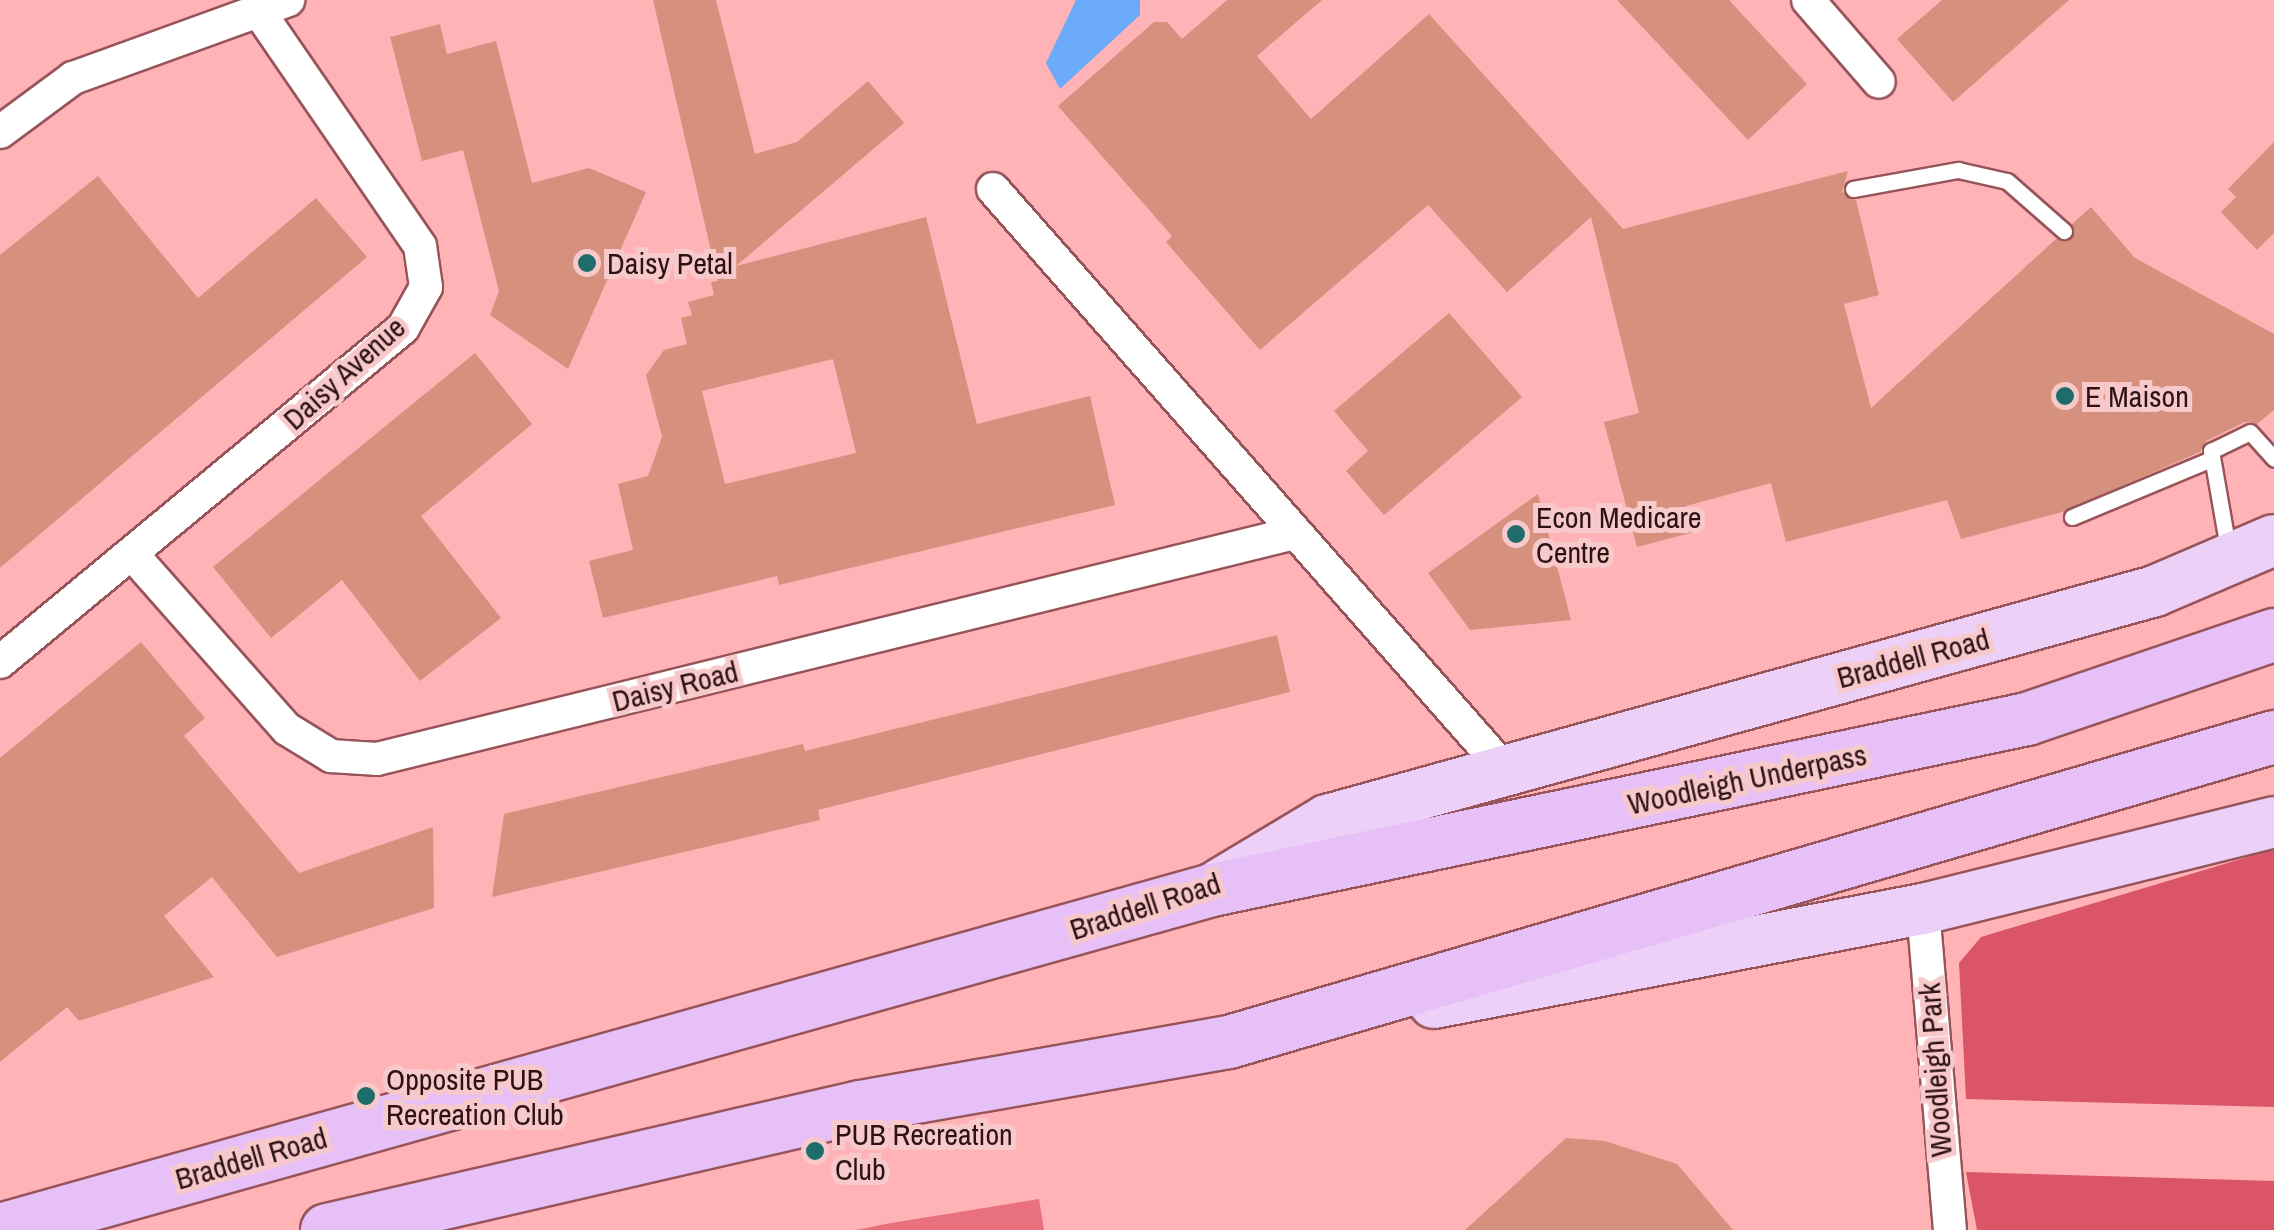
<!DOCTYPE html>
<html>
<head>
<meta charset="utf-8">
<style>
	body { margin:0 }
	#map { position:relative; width:2274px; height:1230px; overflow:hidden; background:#ffb3b7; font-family:"Archivo Narrow",sans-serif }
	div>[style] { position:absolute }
	.green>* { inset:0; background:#e8717d }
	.forest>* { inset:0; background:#da5566 }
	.water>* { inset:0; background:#6caafa }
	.building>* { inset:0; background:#d5907e }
	.roads { filter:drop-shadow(2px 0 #975459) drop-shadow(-2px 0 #975459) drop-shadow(0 2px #975459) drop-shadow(0 -2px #975459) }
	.service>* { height:15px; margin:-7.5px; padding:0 7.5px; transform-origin:7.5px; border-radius:7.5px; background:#fff }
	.minor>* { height:32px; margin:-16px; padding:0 16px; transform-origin:16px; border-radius:16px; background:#fff }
	.primary>* { height:50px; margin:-25px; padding:0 25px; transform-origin:25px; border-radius:25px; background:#ecd0f8 }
	.trunk>* { height:52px; margin:-26px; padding:0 26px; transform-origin:26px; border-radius:26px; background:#e6c0f6 }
	.dots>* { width:28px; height:28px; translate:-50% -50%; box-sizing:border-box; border:5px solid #f8c9cb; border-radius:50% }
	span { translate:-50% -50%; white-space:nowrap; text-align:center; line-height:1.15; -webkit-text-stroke:10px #f8c9cb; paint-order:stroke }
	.poi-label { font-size:30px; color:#2d1214 }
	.left { translate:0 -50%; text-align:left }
	.street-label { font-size:30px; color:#2d1214 }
</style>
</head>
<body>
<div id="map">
	<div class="green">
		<div style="clip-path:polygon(1039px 1199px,1044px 1230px,856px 1230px,891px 1223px)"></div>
	</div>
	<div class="forest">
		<div style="clip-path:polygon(2274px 849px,2274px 1107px,1966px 1099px,1959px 963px,1981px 937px)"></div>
		<div style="clip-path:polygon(1966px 1172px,2274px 1181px,2274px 1230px,1977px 1230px)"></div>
	</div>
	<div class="water">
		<div style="clip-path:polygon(1076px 0,1140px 0,1140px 15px,1060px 89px,1046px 63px)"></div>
	</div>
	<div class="building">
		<div style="clip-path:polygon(evenodd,653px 0,716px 0,755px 154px,797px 142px,868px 81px,904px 123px,736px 266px,926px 217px,977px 424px,1090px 396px,1115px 505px,779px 585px,777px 576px,603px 618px,589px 561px,633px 550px,618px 484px,648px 476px,662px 437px,646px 375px,664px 350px,687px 344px,681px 318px,692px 315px,688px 302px,714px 295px,711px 282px,718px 281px,653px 0,833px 359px,856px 453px,725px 484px,702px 391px,833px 359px)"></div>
		<div style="clip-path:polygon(1227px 0,1322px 0,1257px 56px,1311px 119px,1429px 14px,1623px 229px,1848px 171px,1842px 192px,1856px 200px,1879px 295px,1844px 304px,1871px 408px,2056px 239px,2072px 239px,2072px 224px,2091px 207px,2135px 258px,2274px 334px,2274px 410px,2257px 424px,2245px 422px,2206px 441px,2200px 452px,2062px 512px,1961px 539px,1947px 500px,1786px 542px,1771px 483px,1686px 506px,1694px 532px,1637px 547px,1604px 422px,1639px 413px,1591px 217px,1507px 292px,1428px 205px,1260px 350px,1166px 242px,1172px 236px,1058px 106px,1154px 22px,1167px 22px,1182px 39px)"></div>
		<div style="clip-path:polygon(1617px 0,1729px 0,1807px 84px,1748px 140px)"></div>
		<div style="clip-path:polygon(1942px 0,2069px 0,1953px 102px,1897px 39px)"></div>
		<div style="clip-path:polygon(440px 24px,447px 54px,496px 41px,532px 183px,589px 168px,646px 192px,568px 369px,490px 315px,499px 291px,463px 150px,422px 161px,390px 37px)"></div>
		<div style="clip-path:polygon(2274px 142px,2274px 233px,2257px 250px,2221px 212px,2236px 197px,2228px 189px)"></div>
		<div style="clip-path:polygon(98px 176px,198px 298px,316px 198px,367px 257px,0 568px,0 255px)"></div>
		<div style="clip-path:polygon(1449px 313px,1522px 397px,1384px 515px,1346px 471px,1368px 451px,1334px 411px)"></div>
		<div style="clip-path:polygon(475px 353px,532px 424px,421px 516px,501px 618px,420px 681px,342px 580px,271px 638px,213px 567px)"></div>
		<div style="clip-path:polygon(1538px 494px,1571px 620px,1470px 630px,1428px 573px)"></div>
		<div style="clip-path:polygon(1277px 635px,1290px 692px,818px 810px,820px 820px,492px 897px,504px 814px,803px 744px,805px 751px)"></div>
		<div style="clip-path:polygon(141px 642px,205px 718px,184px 736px,299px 873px,433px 827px,434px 908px,277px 957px,212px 877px,164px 916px,214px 977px,79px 1021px,67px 1007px,0 1062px,0 758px)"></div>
		<div style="clip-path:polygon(1566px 1138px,1605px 1141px,1677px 1164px,1733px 1230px,1465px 1230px)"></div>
	</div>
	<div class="roads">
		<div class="service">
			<div style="left:1853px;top:189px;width:107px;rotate:-10.3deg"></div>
			<div style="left:1958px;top:170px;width:50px;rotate:12.7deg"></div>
			<div style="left:2007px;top:181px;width:76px;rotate:41.3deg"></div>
			<div style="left:2072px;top:517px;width:148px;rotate:-22.6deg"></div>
			<div style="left:2229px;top:554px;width:105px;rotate:-99.9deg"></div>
			<div style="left:2211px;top:451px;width:43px;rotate:-26deg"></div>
			<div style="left:2250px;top:432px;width:36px;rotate:48deg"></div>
		</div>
		<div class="minor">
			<div style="left:1808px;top:0;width:108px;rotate:49.1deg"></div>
			<div style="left:0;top:132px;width:91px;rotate:-36.5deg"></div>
			<div style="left:73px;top:78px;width:229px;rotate:-19.9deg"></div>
			<div style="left:993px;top:189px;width:776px;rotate:48.61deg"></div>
			<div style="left:132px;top:554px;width:234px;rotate:48.5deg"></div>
			<div style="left:287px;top:729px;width:52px;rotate:31.5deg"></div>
			<div style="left:331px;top:756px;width:46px;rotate:3.7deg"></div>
			<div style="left:377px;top:759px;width:944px;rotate:-13.84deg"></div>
			<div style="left:0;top:662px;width:523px;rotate:-39.65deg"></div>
			<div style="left:403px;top:328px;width:47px;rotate:-60.7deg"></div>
			<div style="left:426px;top:287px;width:41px;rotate:-98.3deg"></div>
			<div style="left:420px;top:246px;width:288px;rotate:-124.5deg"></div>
			<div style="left:1923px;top:909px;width:322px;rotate:85.2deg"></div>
		</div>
		<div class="primary">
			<div style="left:1220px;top:884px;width:125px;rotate:-30.9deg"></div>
			<div style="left:1327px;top:820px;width:859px;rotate:-15.46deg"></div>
			<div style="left:2155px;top:591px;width:129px;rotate:-23.2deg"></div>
			<div style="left:1434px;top:1003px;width:498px;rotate:-10.9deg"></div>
			<div style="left:1923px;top:909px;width:362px;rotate:-13.9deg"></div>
		</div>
		<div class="trunk">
			<div style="left:0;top:1230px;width:1259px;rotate:-15.67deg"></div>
			<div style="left:1212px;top:890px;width:833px;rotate:-11.85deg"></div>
			<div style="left:2027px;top:719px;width:261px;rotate:-18.8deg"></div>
			<div style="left:327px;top:1230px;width:547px;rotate:-12.99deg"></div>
			<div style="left:860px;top:1107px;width:375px;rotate:-10deg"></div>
			<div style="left:1229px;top:1042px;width:1089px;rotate:-16.27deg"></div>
		</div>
	</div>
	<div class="dots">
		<div style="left:587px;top:263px;background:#206c6c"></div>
		<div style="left:2065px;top:396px;background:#206c6c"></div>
		<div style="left:1516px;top:534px;background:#206c6c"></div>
		<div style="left:366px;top:1096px;background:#206c6c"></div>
		<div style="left:815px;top:1151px;background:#206c6c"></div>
	</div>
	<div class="poi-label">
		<span class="left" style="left:607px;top:263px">Daisy Petal</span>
		<span class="left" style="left:2085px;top:396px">E Maison</span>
		<span class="left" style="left:1536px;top:534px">Econ Medicare<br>Centre</span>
		<span class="left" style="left:386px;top:1096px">Opposite PUB<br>Recreation Club</span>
		<span class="left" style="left:835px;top:1151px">PUB Recreation<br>Club</span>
	</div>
	<div class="street-label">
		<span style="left:344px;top:373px;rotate:-42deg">Daisy Avenue</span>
		<span style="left:1913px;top:658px;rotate:-15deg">Braddell Road</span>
		<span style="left:675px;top:686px;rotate:-14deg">Daisy Road</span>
		<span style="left:1747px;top:779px;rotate:-12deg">Woodleigh Underpass</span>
		<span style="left:1145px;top:906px;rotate:-18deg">Braddell Road</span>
		<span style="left:1935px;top:1070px;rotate:-94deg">Woodleigh Park</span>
		<span style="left:251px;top:1158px;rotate:-16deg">Braddell Road</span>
	</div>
</div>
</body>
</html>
